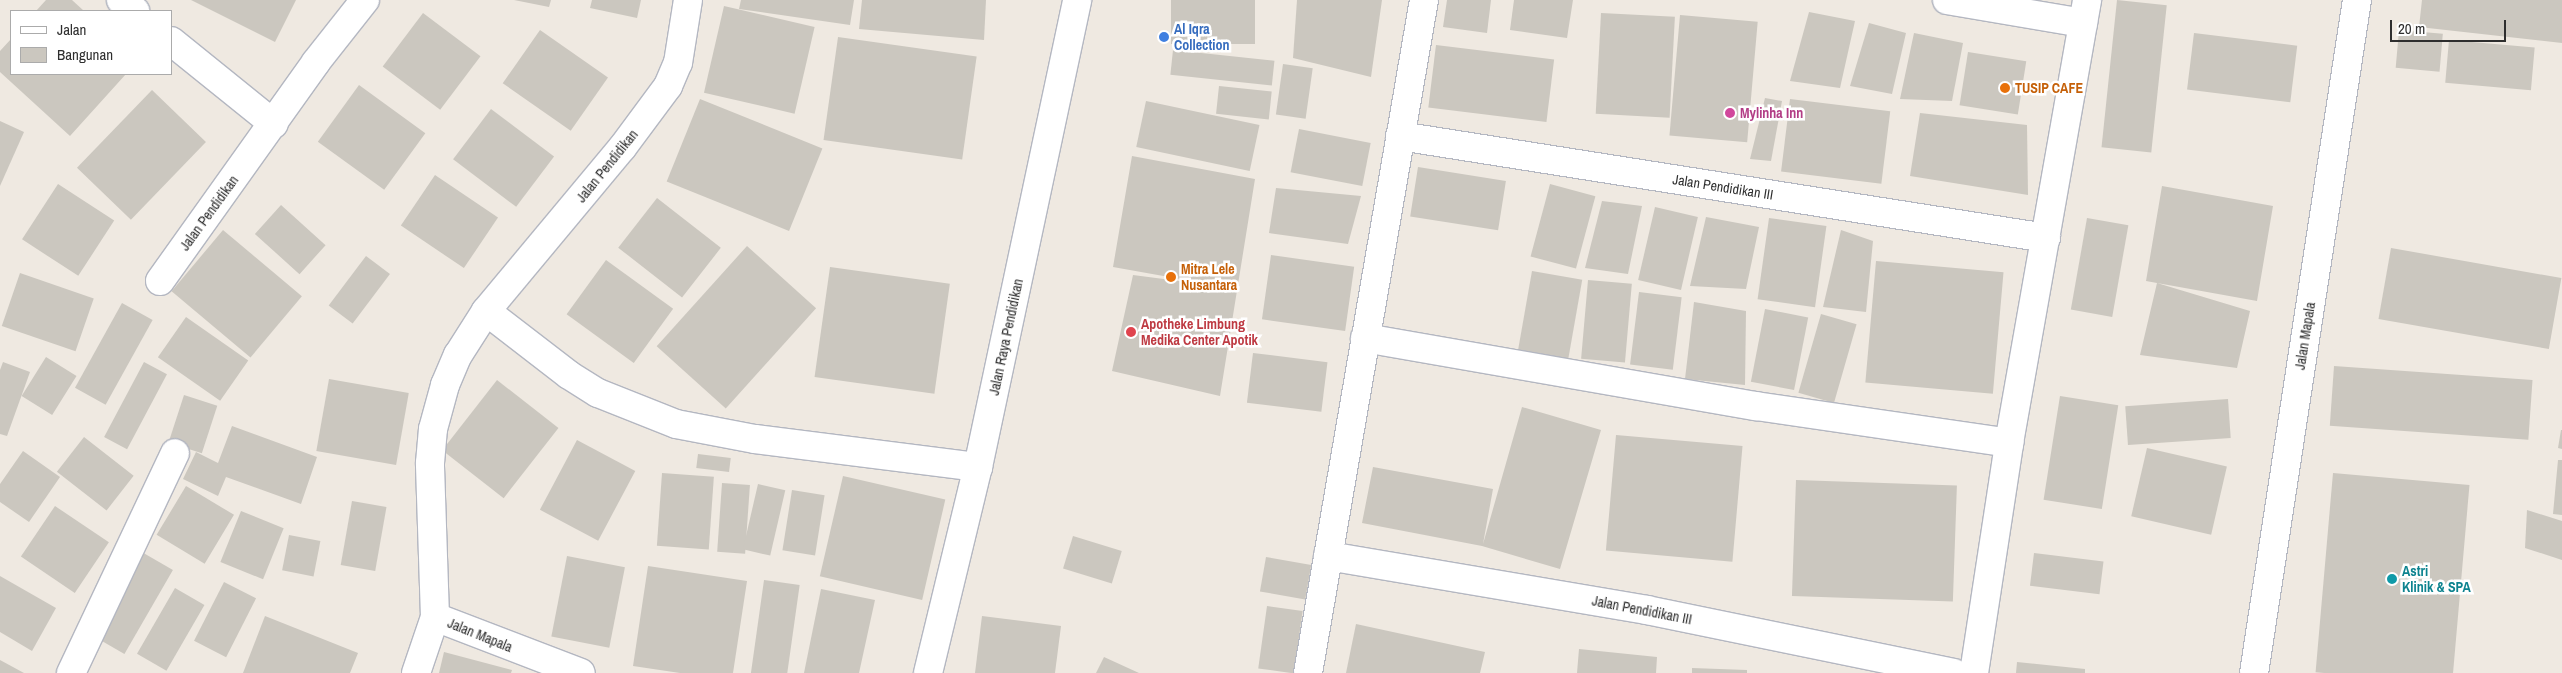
<!DOCTYPE html>
<html>
<head>
<meta charset="utf-8">
<style>
	body { margin:0 }
	#map { position:relative; width:2562px; height:673px; overflow:hidden; background:#efe9e1; font-family:"Archivo Narrow",sans-serif }
	div>[style] { position:absolute }
	.building>* { inset:0; background:#cbc7bf; transform-origin:0 0 }
	.roads { filter:drop-shadow(1px 0 #b4b7c1) drop-shadow(-1px 0 #b4b7c1) drop-shadow(0 1px #b4b7c1) drop-shadow(0 -1px #b4b7c1) }
	.minor>* { height:28px; margin:-14px; padding:0 14px; transform-origin:14px; border-radius:14px; background:#fff }
	.dots>* { width:14px; height:14px; translate:-50% -50%; box-sizing:border-box; border:2px solid #fff; border-radius:50% }
	span { translate:-50% -50%; white-space:nowrap; text-align:center; line-height:1.15; -webkit-text-stroke:5px #fff; paint-order:stroke }
	.shop-label { font-size:14px; color:#366cbe; font-weight:700 }
	.left { translate:0 -50%; text-align:left }
	.food-label { font-size:14px; color:#c56008; font-weight:700 }
	.hotel-label { font-size:14px; color:#b23c85; font-weight:700 }
	.street-label { font-size:14px; color:#2e2e2e }
	.health-label { font-size:14px; color:#be3a42; font-weight:700 }
	.culture-label { font-size:14px; color:#0d838f; font-weight:700 }
	.legend { position:absolute; left:10px; top:10px; width:162px; height:65px; box-sizing:border-box; background:#fff; border:1px solid #ababab; margin:0; padding:6px 9px; list-style:none; font-size:15px; color:#2e2e2e }
	.legend li { display:flex; align-items:center; gap:10px; height:25px }
	.legend b { width:25px; border:1px solid #ababab }
	.scale { position:absolute; left:2390px; top:20px; width:116px; height:22px; box-sizing:border-box; border:2px solid #2e2e2e; border-top:0; padding-left:6px; font-size:15px; line-height:18px; white-space:nowrap; color:#2e2e2e; -webkit-text-stroke:4px #fff; paint-order:stroke }
</style>
</head>
<body>
<div id="map">
	<div class="building">
		<div style="clip-path:polygon(46px 0,72px 0,84px 11px,36px 11px)"></div>
		<div style="clip-path:polygon(191px 0,296px 0,275px 42px)"></div>
		<div style="clip-path:polygon(514px 0,551px 0,549px 7px)"></div>
		<div style="clip-path:polygon(592px 0,641px 0,637px 18px,590px 8px)"></div>
		<div style="clip-path:polygon(741px 0,854px 0,850px 25px,739px 9px)"></div>
		<div style="clip-path:polygon(862px 0,986px 0,984px 40px,859px 29px)"></div>
		<div style="left:1171px;top:0;width:84px;height:44px"></div>
		<div style="clip-path:polygon(1297px 0,1382px 0,1371px 77px,1293px 58px)"></div>
		<div style="clip-path:polygon(1447px 0,1491px 0,1487px 33px,1443px 27px)"></div>
		<div style="clip-path:polygon(1514px 0,1573px 0,1567px 38px,1510px 30px)"></div>
		<div style="left:2117px;top:0;width:50px;height:148px;rotate:6deg"></div>
		<div style="clip-path:polygon(2422px 0,2562px 0,2562px 43px,2419px 27px)"></div>
		<div style="left:724px;top:6px;width:93px;height:89px;rotate:13deg"></div>
		<div style="clip-path:polygon(1809px 12px,1855px 21px,1840px 88px,1790px 81px)"></div>
		<div style="left:423px;top:13px;width:72px;height:67px;rotate:37deg"></div>
		<div style="left:1601px;top:13px;width:74px;height:101px;rotate:3deg"></div>
		<div style="left:1680px;top:15px;width:78px;height:121px;rotate:5deg"></div>
		<div style="clip-path:polygon(1869px 23px,1906px 33px,1892px 94px,1850px 86px)"></div>
		<div style="left:540px;top:30px;width:83px;height:65px;rotate:35deg"></div>
		<div style="left:2399px;top:30px;width:44px;height:38px;rotate:5deg"></div>
		<div style="clip-path:polygon(1914px 33px,1963px 43px,1952px 101px,1900px 99px)"></div>
		<div style="left:2194px;top:33px;width:104px;height:57px;rotate:7deg"></div>
		<div style="left:838px;top:37px;width:140px;height:104px;rotate:8deg"></div>
		<div style="clip-path:polygon(11px 39px,11px 74px,126px 74px,70px 136px,0 72px,0 51px)"></div>
		<div style="left:2449px;top:40px;width:86px;height:43px;rotate:5deg"></div>
		<div style="left:1436px;top:45px;width:119px;height:63px;rotate:7deg"></div>
		<div style="left:1173px;top:50px;width:102px;height:25px;rotate:6deg"></div>
		<div style="left:1968px;top:52px;width:59px;height:54px;rotate:9deg"></div>
		<div style="left:1283px;top:64px;width:30px;height:51px;rotate:8deg"></div>
		<div style="left:359px;top:85px;width:82px;height:70px;rotate:36deg"></div>
		<div style="left:1219px;top:86px;width:53px;height:28px;rotate:6deg"></div>
		<div style="left:152px;top:90px;width:75px;height:108px;rotate:44deg"></div>
		<div style="clip-path:polygon(1765px 98px,1782px 101px,1771px 161px,1750px 159px)"></div>
		<div style="left:700px;top:99px;width:132px;height:89px;rotate:22deg"></div>
		<div style="left:1790px;top:99px;width:101px;height:73px;rotate:7deg"></div>
		<div style="left:1146px;top:101px;width:116px;height:47px;rotate:12deg"></div>
		<div style="left:491px;top:109px;width:79px;height:63px;rotate:37deg"></div>
		<div style="clip-path:polygon(1920px 113px,2027px 125px,2028px 195px,1910px 176px)"></div>
		<div style="clip-path:polygon(0 121px,24px 132px,0 186px)"></div>
		<div style="left:1299px;top:129px;width:73px;height:44px;rotate:11deg"></div>
		<div style="clip-path:polygon(1132px 156px,1255px 179px,1220px 396px,1112px 371px,1133px 275px,1225px 287px,1113px 267px)"></div>
		<div style="left:1418px;top:167px;width:89px;height:50px;rotate:9deg"></div>
		<div style="left:435px;top:175px;width:76px;height:61px;rotate:34deg"></div>
		<div style="left:58px;top:184px;width:67px;height:66px;rotate:33deg"></div>
		<div style="left:1550px;top:184px;width:47px;height:75px;rotate:15deg"></div>
		<div style="clip-path:polygon(2162px 186px,2273px 206px,2257px 301px,2157px 283px,2250px 311px,2237px 368px,2140px 355px,2157px 283px,2146px 281px)"></div>
		<div style="clip-path:polygon(1276px 188px,1361px 196px,1348px 244px,1269px 233px)"></div>
		<div style="left:657px;top:198px;width:81px;height:63px;rotate:38deg"></div>
		<div style="clip-path:polygon(1602px 201px,1642px 206px,1628px 274px,1585px 268px)"></div>
		<div style="left:281px;top:205px;width:60px;height:39px;rotate:42deg"></div>
		<div style="left:1655px;top:207px;width:44px;height:75px;rotate:13deg"></div>
		<div style="clip-path:polygon(1706px 217px,1759px 227px,1746px 289px,1690px 286px)"></div>
		<div style="left:1769px;top:218px;width:58px;height:82px;rotate:8deg"></div>
		<div style="left:2087px;top:218px;width:42px;height:93px;rotate:10deg"></div>
		<div style="left:223px;top:230px;width:103px;height:80px;rotate:40deg"></div>
		<div style="clip-path:polygon(1841px 230px,1873px 241px,1866px 312px,1823px 307px)"></div>
		<div style="left:747px;top:246px;width:93px;height:135px;rotate:42deg"></div>
		<div style="left:2391px;top:248px;width:173px;height:72px;rotate:10deg"></div>
		<div style="left:1271px;top:255px;width:84px;height:65px;rotate:8deg"></div>
		<div style="left:366px;top:256px;width:30px;height:62px;rotate:37deg"></div>
		<div style="left:606px;top:260px;width:83px;height:67px;rotate:36deg"></div>
		<div style="left:1876px;top:261px;width:128px;height:122px;rotate:5deg"></div>
		<div style="left:830px;top:267px;width:121px;height:111px;rotate:8deg"></div>
		<div style="left:1532px;top:271px;width:51px;height:84px;rotate:10deg"></div>
		<div style="left:20px;top:273px;width:78px;height:56px;rotate:19deg"></div>
		<div style="left:1588px;top:280px;width:44px;height:79px;rotate:5deg"></div>
		<div style="left:1639px;top:292px;width:43px;height:73px;rotate:7deg"></div>
		<div style="clip-path:polygon(1694px 302px,1746px 311px,1745px 385px,1685px 379px)"></div>
		<div style="left:122px;top:303px;width:35px;height:97px;rotate:29deg"></div>
		<div style="left:1765px;top:309px;width:44px;height:74px;rotate:11deg"></div>
		<div style="left:1821px;top:314px;width:37px;height:82px;rotate:16deg"></div>
		<div style="left:186px;top:317px;width:76px;height:49px;rotate:35deg"></div>
		<div style="left:1253px;top:353px;width:75px;height:50px;rotate:7deg"></div>
		<div style="left:46px;top:357px;width:36px;height:46px;rotate:32deg"></div>
		<div style="clip-path:polygon(3px 362px,30px 372px,7px 436px,0 434px,0 370px)"></div>
		<div style="left:144px;top:362px;width:26px;height:85px;rotate:28deg"></div>
		<div style="left:2334px;top:366px;width:199px;height:60px;rotate:4deg"></div>
		<div style="left:329px;top:379px;width:81px;height:73px;rotate:10deg"></div>
		<div style="left:497px;top:380px;width:78px;height:89px;rotate:38deg"></div>
		<div style="left:184px;top:395px;width:35px;height:50px;rotate:18deg"></div>
		<div style="left:2060px;top:396px;width:59px;height:105px;rotate:9deg"></div>
		<div style="left:2228px;top:399px;width:39px;height:103px;rotate:86deg"></div>
		<div style="clip-path:polygon(1522px 407px,1601px 430px,1560px 569px,1482px 546px,1362px 523px,1373px 467px,1493px 489px,1483px 544px)"></div>
		<div style="clip-path:polygon(232px 426px,317px 457px,301px 504px,226px 477px,218px 496px,183px 479px,196px 452px,218px 463px)"></div>
		<div style="clip-path:polygon(2561px 430px,2562px 430px,2562px 449px,2558px 448px)"></div>
		<div style="left:1616px;top:435px;width:127px;height:116px;rotate:5deg"></div>
		<div style="left:84px;top:437px;width:63px;height:44px;rotate:38deg"></div>
		<div style="left:577px;top:440px;width:66px;height:79px;rotate:28deg"></div>
		<div style="left:2147px;top:448px;width:82px;height:70px;rotate:13deg"></div>
		<div style="clip-path:polygon(23px 451px,60px 477px,29px 522px,0 502px,0 484px)"></div>
		<div style="left:698px;top:454px;width:33px;height:14px;rotate:7deg"></div>
		<div style="clip-path:polygon(2558px 460px,2562px 460px,2562px 515px,2553px 514px)"></div>
		<div style="left:662px;top:473px;width:52px;height:73px;rotate:4deg"></div>
		<div style="left:2333px;top:473px;width:137px;height:200px;rotate:5deg"></div>
		<div style="left:843px;top:476px;width:105px;height:103px;rotate:13deg"></div>
		<div style="left:1796px;top:480px;width:161px;height:116px;rotate:2deg"></div>
		<div style="left:722px;top:483px;width:28px;height:69px;rotate:4deg"></div>
		<div style="left:758px;top:484px;width:28px;height:67px;rotate:13deg"></div>
		<div style="left:186px;top:486px;width:56px;height:57px;rotate:31deg"></div>
		<div style="left:792px;top:490px;width:33px;height:61px;rotate:9deg"></div>
		<div style="left:352px;top:501px;width:35px;height:65px;rotate:10deg"></div>
		<div style="left:55px;top:506px;width:65px;height:61px;rotate:34deg"></div>
		<div style="clip-path:polygon(2527px 510px,2562px 521px,2562px 560px,2525px 548px)"></div>
		<div style="left:241px;top:511px;width:46px;height:55px;rotate:22deg"></div>
		<div style="left:289px;top:535px;width:32px;height:36px;rotate:11deg"></div>
		<div style="left:1073px;top:536px;width:51px;height:34px;rotate:17deg"></div>
		<div style="left:140px;top:551px;width:38px;height:97px;rotate:30deg"></div>
		<div style="left:2034px;top:553px;width:70px;height:33px;rotate:7deg"></div>
		<div style="left:567px;top:556px;width:59px;height:82px;rotate:11deg"></div>
		<div style="left:1266px;top:557px;width:46px;height:35px;rotate:10deg"></div>
		<div style="clip-path:polygon(648px 566px,747px 581px,733px 673px,680px 673px,633px 666px)"></div>
		<div style="clip-path:polygon(0 576px,56px 608px,32px 651px,0 632px)"></div>
		<div style="left:764px;top:580px;width:36px;height:94px;rotate:8deg"></div>
		<div style="left:224px;top:582px;width:36px;height:66px;rotate:27deg"></div>
		<div style="left:175px;top:588px;width:34px;height:76px;rotate:30deg"></div>
		<div style="clip-path:polygon(821px 589px,875px 600px,859px 673px,804px 673px)"></div>
		<div style="left:1267px;top:606px;width:36px;height:63px;rotate:8deg"></div>
		<div style="clip-path:polygon(265px 616px,358px 653px,350px 673px,243px 673px)"></div>
		<div style="clip-path:polygon(982px 616px,1061px 626px,1055px 673px,975px 673px)"></div>
		<div style="clip-path:polygon(1356px 624px,1485px 652px,1480px 673px,1346px 673px)"></div>
		<div style="clip-path:polygon(1579px 649px,1657px 657px,1656px 673px,1577px 673px)"></div>
		<div style="clip-path:polygon(444px 652px,512px 670px,511px 673px,439px 673px)"></div>
		<div style="clip-path:polygon(1104px 657px,1139px 673px,1096px 673px)"></div>
		<div style="clip-path:polygon(0 660px,24px 673px,0 673px)"></div>
		<div style="clip-path:polygon(2017px 662px,2085px 669px,2085px 673px,2016px 673px)"></div>
		<div style="clip-path:polygon(1692px 668px,1747px 670px,1747px 673px,1692px 673px)"></div>
	</div>
	<div class="roads">
		<div class="minor">
			<div style="left:121px;top:0;width:18px;rotate:38deg"></div>
			<div style="left:1947px;top:0;width:138px;rotate:9.6deg"></div>
			<div style="left:171px;top:41px;width:132px;rotate:38.9deg"></div>
			<div style="left:1400px;top:136px;width:654px;rotate:8.97deg"></div>
			<div style="left:160px;top:281px;width:269px;rotate:-54.5deg"></div>
			<div style="left:316px;top:62px;width:79px;rotate:-51.7deg"></div>
			<div style="left:486px;top:311px;width:105px;rotate:37.6deg"></div>
			<div style="left:569px;top:375px;width:34px;rotate:32deg"></div>
			<div style="left:598px;top:393px;width:84px;rotate:21.7deg"></div>
			<div style="left:676px;top:424px;width:80px;rotate:10.8deg"></div>
			<div style="left:755px;top:439px;width:225px;rotate:7.2deg"></div>
			<div style="left:1365px;top:338px;width:397px;rotate:9.9deg"></div>
			<div style="left:1756px;top:406px;width:256px;rotate:8.3deg"></div>
			<div style="left:1328px;top:556px;width:324px;rotate:9.6deg"></div>
			<div style="left:1647px;top:610px;width:313px;rotate:11.6deg"></div>
			<div style="left:435px;top:617px;width:156px;rotate:21deg"></div>
			<div style="left:71px;top:673px;width:243px;rotate:-64.7deg"></div>
			<div style="left:416px;top:673px;width:59px;rotate:-71.3deg"></div>
			<div style="left:435px;top:617px;width:154px;rotate:-91.9deg"></div>
			<div style="left:430px;top:463px;width:34px;rotate:-85deg"></div>
			<div style="left:433px;top:429px;width:46px;rotate:-74.7deg"></div>
			<div style="left:445px;top:385px;width:33px;rotate:-67deg"></div>
			<div style="left:458px;top:355px;width:52px;rotate:-57.5deg"></div>
			<div style="left:486px;top:311px;width:212px;rotate:-50.2deg"></div>
			<div style="left:622px;top:148px;width:77px;rotate:-53.4deg"></div>
			<div style="left:668px;top:86px;width:25px;rotate:-67deg"></div>
			<div style="left:678px;top:63px;width:64px;rotate:-81deg"></div>
			<div style="left:928px;top:673px;width:212px;rotate:-76.4deg"></div>
			<div style="left:978px;top:467px;width:477px;rotate:-78deg"></div>
			<div style="left:1308px;top:673px;width:683px;rotate:-80.22deg"></div>
			<div style="left:1974px;top:673px;width:233px;rotate:-81.3deg"></div>
			<div style="left:2009px;top:443px;width:450px;rotate:-80deg"></div>
			<div style="left:2254px;top:673px;width:681px;rotate:-81.3deg"></div>
		</div>
	</div>
	<div class="dots">
		<div style="left:1164px;top:37px;background:#3f7fe0"></div>
		<div style="left:2005px;top:88px;background:#e8710a"></div>
		<div style="left:1730px;top:113px;background:#d1479c"></div>
		<div style="left:1171px;top:277px;background:#e8710a"></div>
		<div style="left:1131px;top:332px;background:#e0444e"></div>
		<div style="left:2392px;top:579px;background:#0f9aa8"></div>
	</div>
	<div class="shop-label">
		<span class="left" style="left:1174px;top:37px">Al Iqra<br>Collection</span>
	</div>
	<div class="food-label">
		<span class="left" style="left:2015px;top:88px">TUSIP CAFE</span>
		<span class="left" style="left:1181px;top:277px">Mitra Lele<br>Nusantara</span>
	</div>
	<div class="hotel-label">
		<span class="left" style="left:1740px;top:113px">Mylinha Inn</span>
	</div>
	<div class="street-label">
		<span style="left:607px;top:166px;rotate:-51deg">Jalan Pendidikan</span>
		<span style="left:1723px;top:187px;rotate:9deg">Jalan Pendidikan III</span>
		<span style="left:209px;top:213px;rotate:-54deg">Jalan Pendidikan</span>
		<span style="left:2305px;top:336px;rotate:-81deg">Jalan Mapala</span>
		<span style="left:1006px;top:337px;rotate:-78deg">Jalan Raya Pendidikan</span>
		<span style="left:1642px;top:610px;rotate:11deg">Jalan Pendidikan III</span>
		<span style="left:480px;top:635px;rotate:22deg">Jalan Mapala</span>
	</div>
	<div class="health-label">
		<span class="left" style="left:1141px;top:332px">Apotheke Limbung<br>Medika Center Apotik</span>
	</div>
	<div class="culture-label">
		<span class="left" style="left:2402px;top:579px">Astri<br>Klinik &amp; SPA</span>
	</div>
	<ul class="legend">
	<li><b style="height:6px;background:#fff"></b>Jalan</li>
	<li><b style="height:14px;background:#cbc7bf"></b>Bangunan</li>
	</ul>
	<div class="scale">20 m</div>
</div>
</body>
</html>
